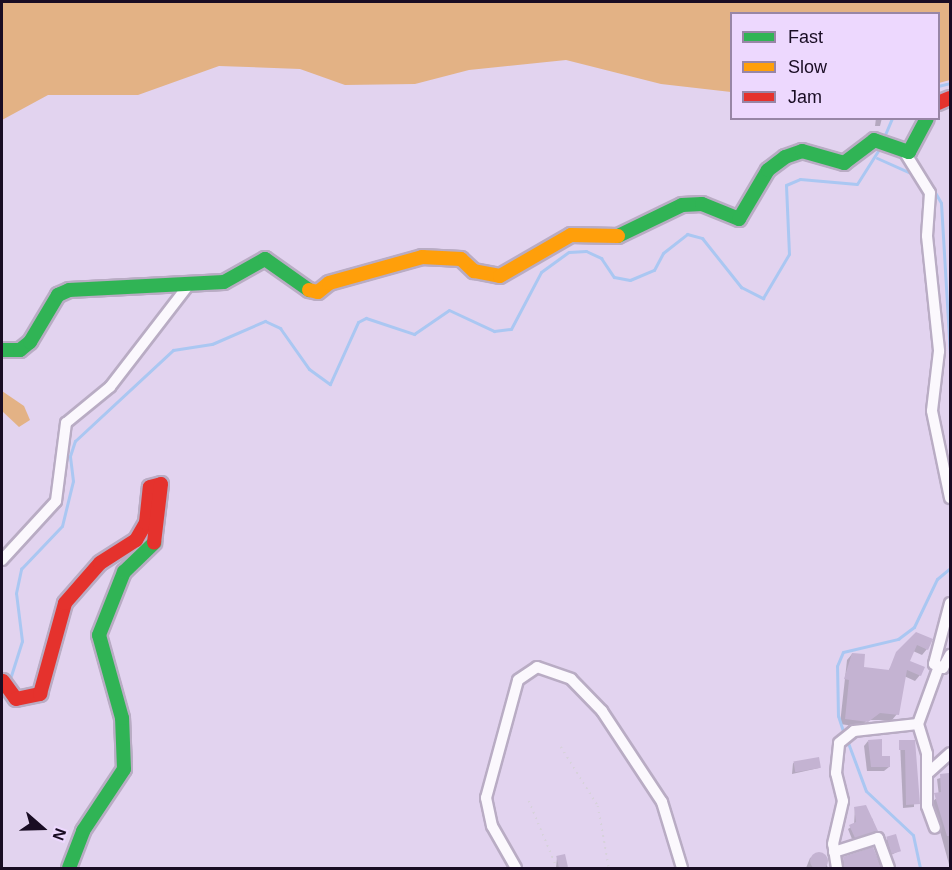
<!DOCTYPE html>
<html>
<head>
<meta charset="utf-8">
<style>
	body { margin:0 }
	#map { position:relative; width:952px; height:870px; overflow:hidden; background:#e2d3ef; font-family:Arial,sans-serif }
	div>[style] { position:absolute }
	.green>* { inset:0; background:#e3b285 }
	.shadow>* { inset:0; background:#0003 }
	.stream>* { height:3px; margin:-1.5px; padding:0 1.5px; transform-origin:1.5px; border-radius:1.5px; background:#aac7f2 }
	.building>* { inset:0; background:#c4b3d2; transform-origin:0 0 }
	.round { border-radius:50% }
	.path>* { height:1.5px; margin-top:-0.75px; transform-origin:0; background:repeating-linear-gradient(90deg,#d7d2db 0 1.5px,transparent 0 6px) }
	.roads { filter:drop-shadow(2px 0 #b9acc4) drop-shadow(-2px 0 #b9acc4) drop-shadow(0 2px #b9acc4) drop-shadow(0 -2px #b9acc4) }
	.street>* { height:10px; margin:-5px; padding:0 5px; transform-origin:5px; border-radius:5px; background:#fbf8fd }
	.fast>* { height:14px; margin:-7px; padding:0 7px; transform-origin:7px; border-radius:7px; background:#30b455 }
	.slow>* { height:14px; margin:-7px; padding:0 7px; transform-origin:7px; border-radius:7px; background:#ff9f0a }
	.jam>* { height:14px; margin:-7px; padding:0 7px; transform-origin:7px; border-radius:7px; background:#e5322d }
	span { translate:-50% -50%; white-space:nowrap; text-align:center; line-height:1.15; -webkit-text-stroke:5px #edd8fe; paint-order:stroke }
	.frame { position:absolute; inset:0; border:3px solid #190c23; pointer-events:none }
	.legend { position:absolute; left:730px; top:12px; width:210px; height:108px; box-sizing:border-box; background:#edd8fe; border:2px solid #9886a6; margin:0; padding:8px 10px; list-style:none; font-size:18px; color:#190c23 }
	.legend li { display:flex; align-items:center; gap:12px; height:30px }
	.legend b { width:30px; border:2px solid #9886a6 }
	.north { position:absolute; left:12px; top:798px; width:60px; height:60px; -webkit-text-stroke:4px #edd8fe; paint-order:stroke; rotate:110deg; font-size:16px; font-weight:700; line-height:24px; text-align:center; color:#190c23 }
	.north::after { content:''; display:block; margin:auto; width:21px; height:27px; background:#190c23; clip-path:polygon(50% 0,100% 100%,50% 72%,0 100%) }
</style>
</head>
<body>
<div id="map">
	<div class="green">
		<div style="clip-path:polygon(2px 2px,950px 2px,950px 80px,939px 83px,938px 14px,732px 14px,731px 92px,661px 84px,566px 60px,469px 70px,415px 84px,345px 85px,300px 69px,219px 66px,138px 95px,48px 95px,2px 120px)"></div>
		<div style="clip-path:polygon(2px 391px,24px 406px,30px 420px,19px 427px,2px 411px)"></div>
	</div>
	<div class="shadow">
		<div style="clip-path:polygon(876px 118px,882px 118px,880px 126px,875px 126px)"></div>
		<div style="clip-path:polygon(909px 640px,927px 649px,922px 655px,913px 651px,908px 662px,920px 675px,915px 681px,904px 676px,897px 714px,892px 720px,867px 720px,861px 727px,840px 724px,847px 660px,852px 654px,862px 668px,888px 671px)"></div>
		<div style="clip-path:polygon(868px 741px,889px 767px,884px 771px,867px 771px,864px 746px)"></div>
		<div style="clip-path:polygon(900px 742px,914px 742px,914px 807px,903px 808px)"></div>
		<div style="clip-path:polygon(793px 763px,819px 768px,792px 774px)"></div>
		<div style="clip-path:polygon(950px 765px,950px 868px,932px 802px,939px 796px,937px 779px,950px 775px)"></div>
		<div style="clip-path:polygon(855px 808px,867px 820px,872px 818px,876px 830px,852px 839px,848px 829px,854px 825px)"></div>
		<div style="clip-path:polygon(895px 836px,899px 851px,889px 856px,884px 841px)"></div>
		<div style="clip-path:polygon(873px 849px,882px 868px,839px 868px,844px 859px)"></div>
		<div style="clip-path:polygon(822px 854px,828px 868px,806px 868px,810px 858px)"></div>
		<div style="clip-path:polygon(557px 857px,566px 866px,565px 867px,556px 868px)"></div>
	</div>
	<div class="stream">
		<div style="left:938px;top:86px;width:12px;rotate:-14deg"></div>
		<div style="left:884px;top:137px;width:21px;rotate:-67deg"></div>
		<div style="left:877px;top:158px;width:42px;rotate:24.1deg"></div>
		<div style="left:933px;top:189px;width:16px;rotate:60deg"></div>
		<div style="left:941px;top:203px;width:152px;rotate:86.6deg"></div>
		<div style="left:9px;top:682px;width:43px;rotate:-72.4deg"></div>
		<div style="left:22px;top:641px;width:48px;rotate:-97.1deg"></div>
		<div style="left:16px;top:593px;width:25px;rotate:-78deg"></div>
		<div style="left:21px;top:569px;width:59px;rotate:-46.4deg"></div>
		<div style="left:62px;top:526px;width:46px;rotate:-76.3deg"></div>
		<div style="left:73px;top:481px;width:25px;rotate:-97deg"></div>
		<div style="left:70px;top:456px;width:16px;rotate:-72deg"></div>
		<div style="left:75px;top:441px;width:134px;rotate:-42.9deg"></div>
		<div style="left:173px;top:350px;width:39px;rotate:-9deg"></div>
		<div style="left:212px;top:344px;width:58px;rotate:-23.5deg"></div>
		<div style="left:265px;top:321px;width:17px;rotate:25deg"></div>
		<div style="left:280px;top:328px;width:50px;rotate:54.7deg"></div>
		<div style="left:309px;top:369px;width:26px;rotate:36deg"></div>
		<div style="left:330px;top:384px;width:68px;rotate:-65.7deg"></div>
		<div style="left:358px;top:322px;width:9px;rotate:-27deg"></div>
		<div style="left:366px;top:318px;width:51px;rotate:18.4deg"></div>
		<div style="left:414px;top:334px;width:42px;rotate:-34.4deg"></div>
		<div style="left:449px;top:310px;width:50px;rotate:25deg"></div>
		<div style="left:494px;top:331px;width:17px;rotate:-7deg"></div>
		<div style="left:511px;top:329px;width:64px;rotate:-62.2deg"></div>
		<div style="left:541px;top:272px;width:34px;rotate:-36deg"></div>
		<div style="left:569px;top:252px;width:17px;rotate:-3deg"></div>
		<div style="left:586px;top:251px;width:17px;rotate:25deg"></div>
		<div style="left:601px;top:258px;width:23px;rotate:56deg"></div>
		<div style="left:614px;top:277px;width:16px;rotate:11deg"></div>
		<div style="left:630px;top:280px;width:26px;rotate:-23deg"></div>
		<div style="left:654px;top:270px;width:19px;rotate:-62deg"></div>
		<div style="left:663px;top:253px;width:31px;rotate:-38deg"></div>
		<div style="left:687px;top:234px;width:16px;rotate:15deg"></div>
		<div style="left:702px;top:238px;width:63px;rotate:51.5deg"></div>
		<div style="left:741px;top:287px;width:25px;rotate:27deg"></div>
		<div style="left:763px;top:298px;width:51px;rotate:-59.4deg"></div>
		<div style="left:789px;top:254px;width:69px;rotate:-92.5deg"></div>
		<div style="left:786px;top:185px;width:15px;rotate:-23deg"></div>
		<div style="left:800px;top:179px;width:57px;rotate:5deg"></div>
		<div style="left:857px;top:184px;width:45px;rotate:-57.7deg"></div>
		<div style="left:844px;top:734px;width:19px;rotate:-108deg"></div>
		<div style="left:838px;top:716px;width:50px;rotate:-91.1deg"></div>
		<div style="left:837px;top:666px;width:15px;rotate:-67deg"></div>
		<div style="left:843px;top:652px;width:57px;rotate:-13.3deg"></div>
		<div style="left:898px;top:639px;width:20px;rotate:-37deg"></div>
		<div style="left:914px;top:627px;width:53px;rotate:-64.4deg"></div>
		<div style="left:937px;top:579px;width:17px;rotate:-40deg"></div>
		<div style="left:847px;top:740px;width:54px;rotate:69.6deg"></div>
		<div style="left:866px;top:791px;width:64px;rotate:43.1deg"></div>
		<div style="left:913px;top:835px;width:34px;rotate:78deg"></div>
	</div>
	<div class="building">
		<div style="clip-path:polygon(916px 632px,933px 639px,928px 650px,917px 645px,910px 661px,925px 667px,921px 676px,907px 670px,899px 715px,880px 713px,868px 722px,845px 719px,849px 680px,844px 679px,852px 653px,865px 654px,864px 667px,889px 670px,896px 652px)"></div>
		<div style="clip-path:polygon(882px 739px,882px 756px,890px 756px,890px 767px,871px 767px,868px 740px)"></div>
		<div style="clip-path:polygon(899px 740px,915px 740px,920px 804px,906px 805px,905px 750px,899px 750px)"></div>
		<div style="left:819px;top:757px;width:11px;height:26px;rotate:80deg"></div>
		<div style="clip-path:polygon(949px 773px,951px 836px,947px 836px,934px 793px,941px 792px,940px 774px)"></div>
		<div style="clip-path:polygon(866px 805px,878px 831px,855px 838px,849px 825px,856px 822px,854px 807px)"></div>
		<div style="left:896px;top:834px;width:18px;height:10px;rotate:74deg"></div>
		<div style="clip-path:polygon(873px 847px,881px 868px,844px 868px,843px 857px)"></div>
		<div class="round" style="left:810px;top:852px;width:18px;height:18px"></div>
		<div style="left:565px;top:854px;width:13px;height:9px;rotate:77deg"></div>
	</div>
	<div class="path">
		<div style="left:561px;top:747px;width:70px;rotate:57.9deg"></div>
		<div style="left:598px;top:806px;width:63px;rotate:79.9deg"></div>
		<div style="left:529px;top:801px;width:73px;rotate:67.3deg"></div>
	</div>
	<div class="roads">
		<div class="street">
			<div style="left:904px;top:151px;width:49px;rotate:58.2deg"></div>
			<div style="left:930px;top:193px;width:43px;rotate:94deg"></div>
			<div style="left:927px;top:236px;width:116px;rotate:84deg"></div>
			<div style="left:939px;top:351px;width:60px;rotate:96.7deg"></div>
			<div style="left:932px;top:411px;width:89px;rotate:78.3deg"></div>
			<div style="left:2px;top:560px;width:80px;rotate:-47.5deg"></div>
			<div style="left:56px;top:501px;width:79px;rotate:-82.7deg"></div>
			<div style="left:66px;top:423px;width:57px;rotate:-39.3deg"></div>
			<div style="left:110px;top:387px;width:131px;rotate:-52.4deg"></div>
			<div style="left:950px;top:603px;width:63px;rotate:104.7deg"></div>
			<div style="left:934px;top:664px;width:10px;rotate:24deg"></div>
			<div style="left:943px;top:668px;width:15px;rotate:-62deg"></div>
			<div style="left:918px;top:724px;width:31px;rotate:73deg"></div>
			<div style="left:927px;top:754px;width:52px;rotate:90deg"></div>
			<div style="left:927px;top:806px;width:23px;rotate:70deg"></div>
			<div style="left:927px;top:774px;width:31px;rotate:-42deg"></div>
			<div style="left:834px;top:852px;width:46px;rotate:-17.7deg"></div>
			<div style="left:878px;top:838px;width:32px;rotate:70deg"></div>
			<div style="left:516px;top:868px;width:48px;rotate:-119.7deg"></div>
			<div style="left:492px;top:826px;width:29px;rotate:-102deg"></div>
			<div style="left:486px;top:798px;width:122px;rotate:-74.8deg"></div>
			<div style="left:518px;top:680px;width:23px;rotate:-34deg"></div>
			<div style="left:537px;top:667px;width:36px;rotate:19deg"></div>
			<div style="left:571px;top:679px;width:45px;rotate:45.9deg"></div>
			<div style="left:602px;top:711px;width:109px;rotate:56.6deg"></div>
			<div style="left:662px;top:802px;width:69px;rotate:73.1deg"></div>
			<div style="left:837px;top:868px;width:24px;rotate:-99deg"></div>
			<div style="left:833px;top:844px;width:44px;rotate:-76.9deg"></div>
			<div style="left:843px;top:801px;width:29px;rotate:-104deg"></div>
			<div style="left:836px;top:773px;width:30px;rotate:-84deg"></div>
			<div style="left:839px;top:743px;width:19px;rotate:-39deg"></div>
			<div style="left:854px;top:731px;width:64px;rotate:-6.2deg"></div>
			<div style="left:918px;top:724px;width:59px;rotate:-70deg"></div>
		</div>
		<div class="fast">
			<div style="left:618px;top:236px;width:71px;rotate:-25.8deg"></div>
			<div style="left:682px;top:205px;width:20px;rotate:-3deg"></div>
			<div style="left:702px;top:204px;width:40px;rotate:22deg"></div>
			<div style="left:739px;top:219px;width:57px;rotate:-59.4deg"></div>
			<div style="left:768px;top:170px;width:21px;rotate:-37deg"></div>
			<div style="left:785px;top:157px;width:18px;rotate:-19deg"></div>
			<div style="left:802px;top:151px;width:44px;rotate:15.9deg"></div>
			<div style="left:844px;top:163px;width:38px;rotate:-37deg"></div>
			<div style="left:874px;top:140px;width:37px;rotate:19deg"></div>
			<div style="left:909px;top:152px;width:38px;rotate:-62deg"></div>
			<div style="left:2px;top:350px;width:18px"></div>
			<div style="left:20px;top:350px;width:13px;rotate:-39deg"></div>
			<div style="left:30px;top:342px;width:55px;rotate:-59.2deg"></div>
			<div style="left:58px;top:295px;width:12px;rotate:-24deg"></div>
			<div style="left:69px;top:290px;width:155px;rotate:-3deg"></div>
			<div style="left:224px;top:282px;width:47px;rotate:-29.3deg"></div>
			<div style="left:265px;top:259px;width:54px;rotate:35.2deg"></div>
			<div style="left:69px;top:868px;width:40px;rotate:-69deg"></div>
			<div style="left:83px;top:831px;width:74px;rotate:-56.5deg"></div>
			<div style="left:124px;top:769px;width:51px;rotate:-92.2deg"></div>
			<div style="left:122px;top:718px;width:86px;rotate:-105.5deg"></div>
			<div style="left:99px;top:635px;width:68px;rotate:-68.4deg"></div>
			<div style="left:124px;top:572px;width:42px;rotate:-44deg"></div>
		</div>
		<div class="slow">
			<div style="left:309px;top:290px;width:9px;rotate:13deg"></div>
			<div style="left:318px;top:292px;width:14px;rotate:-39deg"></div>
			<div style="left:329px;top:283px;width:97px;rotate:-15.6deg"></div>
			<div style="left:422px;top:257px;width:39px;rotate:3deg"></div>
			<div style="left:461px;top:259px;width:18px;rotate:43deg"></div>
			<div style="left:474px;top:271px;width:26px;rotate:11deg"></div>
			<div style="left:500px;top:276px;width:82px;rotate:-30deg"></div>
			<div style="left:571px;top:235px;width:47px;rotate:1.2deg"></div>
		</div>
		<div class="jam">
			<div style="left:938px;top:103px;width:13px;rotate:-23deg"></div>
			<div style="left:3px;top:681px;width:22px;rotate:54deg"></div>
			<div style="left:16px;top:699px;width:25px;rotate:-12deg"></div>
			<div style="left:40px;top:694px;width:94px;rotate:-74.6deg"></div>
			<div style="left:65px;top:603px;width:53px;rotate:-48.8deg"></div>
			<div style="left:100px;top:563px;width:43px;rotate:-32.6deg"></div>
			<div style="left:136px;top:540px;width:20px;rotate:-60deg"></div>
			<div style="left:146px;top:523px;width:36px;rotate:-84deg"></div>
			<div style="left:150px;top:487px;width:11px;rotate:-15deg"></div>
			<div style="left:161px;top:484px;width:59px;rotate:96.8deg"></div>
		</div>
	</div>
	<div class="frame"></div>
	<ul class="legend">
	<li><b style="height:8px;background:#30b455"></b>Fast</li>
	<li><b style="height:8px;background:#ff9f0a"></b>Slow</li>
	<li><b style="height:8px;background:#e5322d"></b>Jam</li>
	</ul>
	<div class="north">N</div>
</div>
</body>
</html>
